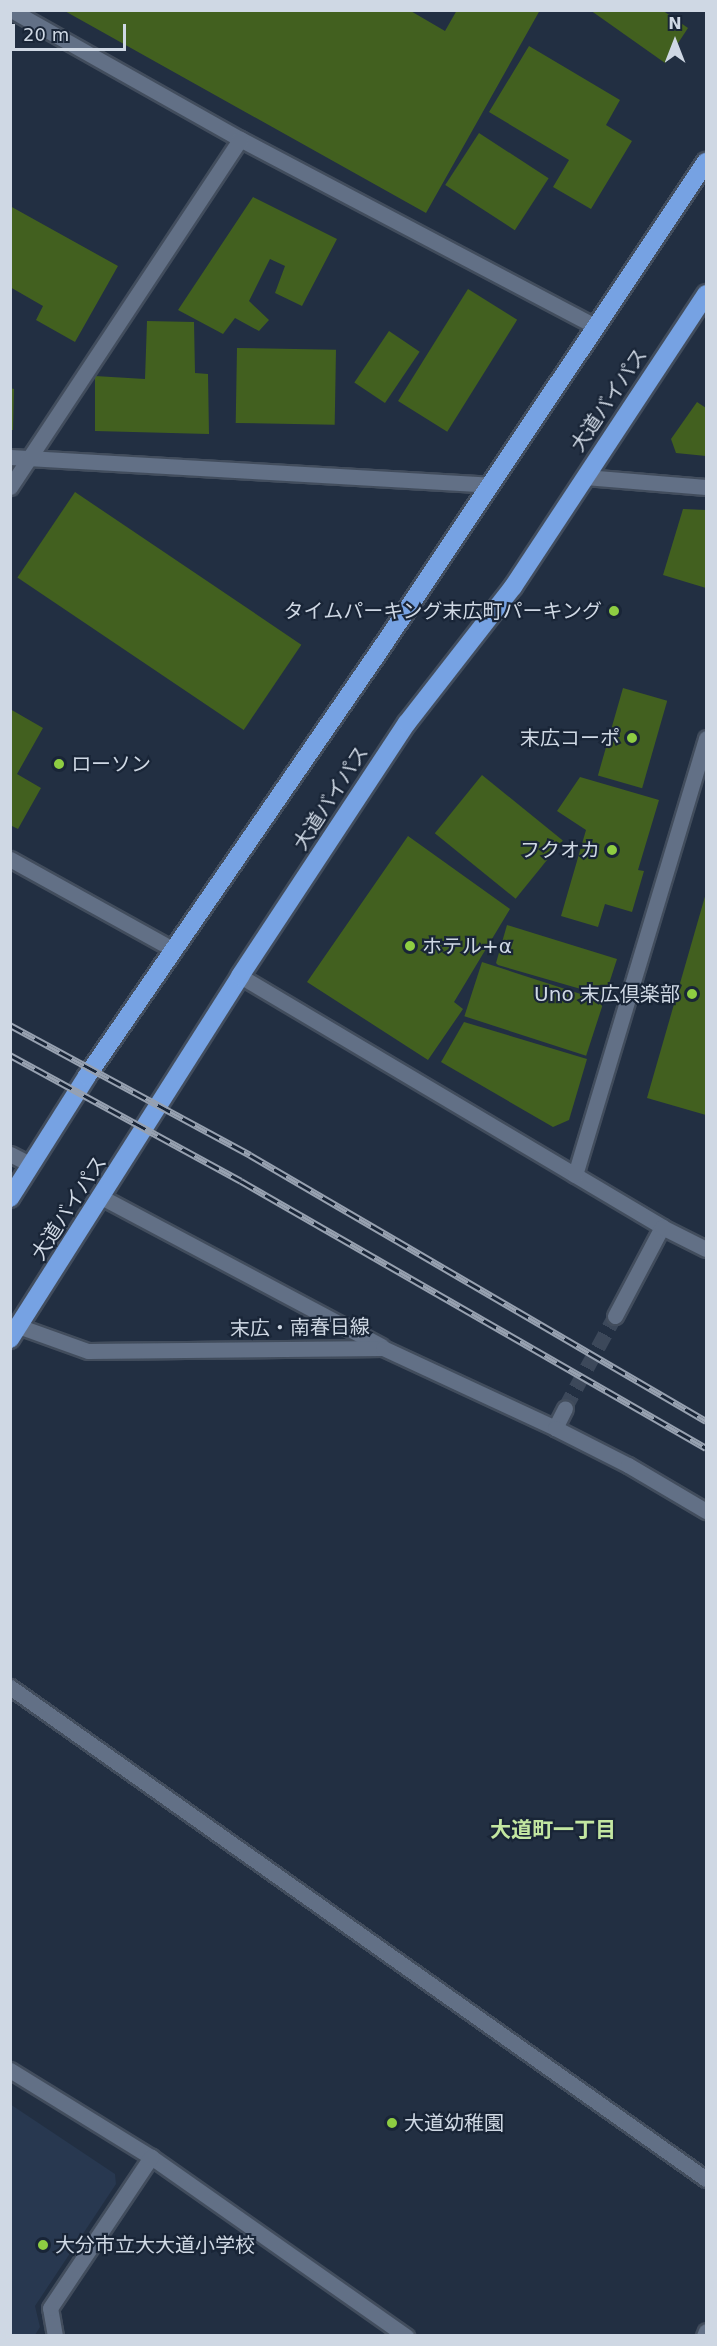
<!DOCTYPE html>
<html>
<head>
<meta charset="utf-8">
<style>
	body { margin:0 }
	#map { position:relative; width:717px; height:2346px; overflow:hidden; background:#222f42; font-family:"DejaVu Sans","Noto Sans JP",sans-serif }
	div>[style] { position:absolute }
	.built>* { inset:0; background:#283850 }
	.building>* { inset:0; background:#42601f; transform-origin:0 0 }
	.street-tunnel>* { height:15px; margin-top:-7.5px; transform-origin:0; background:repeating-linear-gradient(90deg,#3c485a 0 15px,transparent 0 23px) }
	.roads { filter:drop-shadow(2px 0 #424d5d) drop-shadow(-2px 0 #424d5d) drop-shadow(0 2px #424d5d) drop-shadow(0 -2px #424d5d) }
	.street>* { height:15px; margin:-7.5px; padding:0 7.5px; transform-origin:7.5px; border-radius:7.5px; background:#627086 }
	.secondary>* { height:15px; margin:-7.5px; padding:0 7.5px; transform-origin:7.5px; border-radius:7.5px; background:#627086 }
	.highway>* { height:18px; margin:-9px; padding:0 9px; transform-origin:9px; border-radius:9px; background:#76a2e3 }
	.rail>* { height:7px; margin-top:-3.5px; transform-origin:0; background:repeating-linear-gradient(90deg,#192537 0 14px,#97a1b0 0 28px); box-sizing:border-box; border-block:2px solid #97a1b0 }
	.dots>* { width:16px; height:16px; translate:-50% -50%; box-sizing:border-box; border:3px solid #192537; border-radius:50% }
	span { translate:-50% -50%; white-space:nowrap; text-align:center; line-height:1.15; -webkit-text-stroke:4.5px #192537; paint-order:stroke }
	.street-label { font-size:20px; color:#cfd8e4 }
	.poi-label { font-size:20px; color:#cfd8e4 }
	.right { translate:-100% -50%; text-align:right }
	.left { translate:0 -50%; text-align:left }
	.neighbourhood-label { font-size:21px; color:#c3e7a1; font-weight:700 }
	.frame { position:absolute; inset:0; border:12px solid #cfd8e4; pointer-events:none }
	.north { position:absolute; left:645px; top:12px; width:60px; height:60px; -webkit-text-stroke:4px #192537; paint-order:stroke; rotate:0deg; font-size:16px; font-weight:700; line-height:24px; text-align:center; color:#cfd8e4 }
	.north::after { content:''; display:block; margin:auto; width:21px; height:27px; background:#cfd8e4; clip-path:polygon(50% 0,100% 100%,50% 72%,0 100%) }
	.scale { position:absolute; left:12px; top:24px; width:114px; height:27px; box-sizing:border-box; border:3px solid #cfd8e4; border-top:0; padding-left:8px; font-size:18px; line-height:21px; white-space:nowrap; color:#cfd8e4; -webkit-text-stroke:4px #192537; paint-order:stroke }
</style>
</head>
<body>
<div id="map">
	<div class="built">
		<div style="clip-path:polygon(10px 2104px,115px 2174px,116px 2184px,35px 2306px,40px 2327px,35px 2335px,11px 2335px)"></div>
	</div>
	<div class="building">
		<div style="clip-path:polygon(63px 10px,409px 10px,445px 31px,457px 10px,540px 10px,426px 213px)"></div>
		<div style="clip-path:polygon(590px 10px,662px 10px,688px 28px,665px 63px)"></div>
		<div style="clip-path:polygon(529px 46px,620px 100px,606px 125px,632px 141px,591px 209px,553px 187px,569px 160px,489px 112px)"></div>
		<div style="left:479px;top:133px;width:83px;height:62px;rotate:33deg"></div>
		<div style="clip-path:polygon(253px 197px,337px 239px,302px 306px,275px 293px,285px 266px,270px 259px,249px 301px,269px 320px,259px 331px,235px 318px,223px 334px,178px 310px)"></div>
		<div style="clip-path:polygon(10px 206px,118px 266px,75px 342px,36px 320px,43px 306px,10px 287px)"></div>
		<div style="left:468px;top:289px;width:58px;height:132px;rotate:32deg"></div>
		<div style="clip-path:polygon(147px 321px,194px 322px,195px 373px,208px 374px,209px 434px,95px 431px,95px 376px,145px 379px)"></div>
		<div style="left:389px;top:331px;width:37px;height:62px;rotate:34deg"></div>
		<div style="left:237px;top:348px;width:99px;height:75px;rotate:1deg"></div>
		<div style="clip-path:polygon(10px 388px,14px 389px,13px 430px,10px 430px)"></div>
		<div style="clip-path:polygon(697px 402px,706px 408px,706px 456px,676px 453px,671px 439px)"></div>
		<div style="left:75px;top:492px;width:273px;height:103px;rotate:34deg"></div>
		<div style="clip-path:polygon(683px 509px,706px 510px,706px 588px,663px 575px)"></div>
		<div style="left:623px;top:688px;width:46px;height:91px;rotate:16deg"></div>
		<div style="clip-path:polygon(10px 709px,43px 728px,17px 774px,41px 788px,18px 829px,10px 825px)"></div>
		<div style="left:482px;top:775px;width:104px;height:75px;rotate:39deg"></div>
		<div style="clip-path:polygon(580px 777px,659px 800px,638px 870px,644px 871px,632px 912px,605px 904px,598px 927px,561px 916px,586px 830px,557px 811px)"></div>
		<div style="clip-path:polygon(408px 836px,510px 909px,454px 1002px,463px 1009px,428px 1060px,307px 982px)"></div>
		<div style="clip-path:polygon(706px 893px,706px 1115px,647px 1098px)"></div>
		<div style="clip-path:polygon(507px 925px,617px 959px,605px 996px,498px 965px,496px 963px)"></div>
		<div style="left:482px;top:962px;width:128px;height:57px;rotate:18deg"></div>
		<div style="clip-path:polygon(464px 1022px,587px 1059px,569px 1120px,553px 1127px,441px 1062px)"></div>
	</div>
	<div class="street-tunnel">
		<div style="left:565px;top:1408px;width:105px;rotate:-61.5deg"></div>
	</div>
	<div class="roads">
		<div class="street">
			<div style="left:11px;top:10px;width:263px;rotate:29.4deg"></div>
			<div style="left:240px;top:139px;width:403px;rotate:27.8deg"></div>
			<div style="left:10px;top:457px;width:481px;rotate:3.3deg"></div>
			<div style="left:585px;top:477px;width:121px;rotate:4.7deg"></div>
			<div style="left:10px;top:487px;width:417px;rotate:-56.5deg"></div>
			<div style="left:10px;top:859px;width:188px;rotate:29deg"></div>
			<div style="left:240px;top:976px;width:491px;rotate:30.7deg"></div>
			<div style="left:10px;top:1154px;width:22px;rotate:27deg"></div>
			<div style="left:575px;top:1175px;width:456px;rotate:-73.3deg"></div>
			<div style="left:103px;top:1198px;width:315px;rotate:28deg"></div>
			<div style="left:615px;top:1316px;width:101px;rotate:-62.2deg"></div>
			<div style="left:662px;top:1227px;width:49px;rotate:26.6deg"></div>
			<div style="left:10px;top:1330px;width:9px;rotate:-27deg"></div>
			<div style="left:18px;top:1326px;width:74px;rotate:19.7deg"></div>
			<div style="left:88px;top:1351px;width:295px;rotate:-0.6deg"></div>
			<div style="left:383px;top:1348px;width:190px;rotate:24.9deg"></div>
			<div style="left:555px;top:1428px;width:22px;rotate:-63deg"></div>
			<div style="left:555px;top:1428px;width:82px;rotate:26.9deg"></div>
			<div style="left:628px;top:1465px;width:91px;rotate:30.5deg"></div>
			<div style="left:10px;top:2070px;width:166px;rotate:31.7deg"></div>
			<div style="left:151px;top:2157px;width:312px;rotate:35.1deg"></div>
			<div style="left:55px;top:2336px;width:28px;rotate:-100deg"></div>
			<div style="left:50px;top:2308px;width:182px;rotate:-56.2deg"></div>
			<div style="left:704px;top:2336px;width:5px;rotate:-68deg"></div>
		</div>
		<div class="secondary">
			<div style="left:10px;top:1687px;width:852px;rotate:35.26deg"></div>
		</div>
		<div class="highway">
			<div style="left:10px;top:1198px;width:144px;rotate:-57.7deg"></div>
			<div style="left:87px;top:1076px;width:524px;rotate:-55.49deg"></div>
			<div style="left:384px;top:644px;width:580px;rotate:-56.26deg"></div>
			<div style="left:10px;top:1339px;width:430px;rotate:-57.6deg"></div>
			<div style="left:240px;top:976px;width:303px;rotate:-56.6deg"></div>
			<div style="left:407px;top:723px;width:172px;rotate:-52.1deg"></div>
			<div style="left:513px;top:587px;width:351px;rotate:-56.6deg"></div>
		</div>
	</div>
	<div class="rail">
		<div style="left:10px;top:1025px;width:273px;rotate:28.4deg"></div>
		<div style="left:250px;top:1155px;width:528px;rotate:30.26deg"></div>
		<div style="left:10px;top:1055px;width:263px;rotate:28.6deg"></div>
		<div style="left:241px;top:1181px;width:536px;rotate:29.86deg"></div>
	</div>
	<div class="dots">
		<div style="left:614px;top:611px;background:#8ecd42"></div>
		<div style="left:632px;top:738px;background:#8ecd42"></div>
		<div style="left:59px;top:764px;background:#8ecd42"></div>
		<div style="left:612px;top:850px;background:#8ecd42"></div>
		<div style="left:410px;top:946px;background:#8ecd42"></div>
		<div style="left:692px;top:994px;background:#8ecd42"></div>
		<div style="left:392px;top:2123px;background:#8ecd42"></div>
		<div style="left:43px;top:2245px;background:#8ecd42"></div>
	</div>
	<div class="street-label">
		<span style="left:609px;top:400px;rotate:-56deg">大道バイパス</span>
		<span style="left:331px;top:798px;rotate:-57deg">大道バイパス</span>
		<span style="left:69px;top:1208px;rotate:-57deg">大道バイパス</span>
		<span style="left:300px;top:1328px;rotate:-1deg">末広・南春日線</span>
	</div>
	<div class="poi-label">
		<span class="right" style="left:602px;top:611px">タイムパーキング末広町パーキング</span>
		<span class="right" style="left:620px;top:738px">末広コーポ</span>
		<span class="left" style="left:71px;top:764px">ローソン</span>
		<span class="right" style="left:600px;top:850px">フクオカ</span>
		<span class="left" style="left:422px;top:946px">ホテル+α</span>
		<span class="right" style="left:680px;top:994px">Uno 末広倶楽部</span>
		<span class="left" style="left:404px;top:2123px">大道幼稚園</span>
		<span class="left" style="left:55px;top:2245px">大分市立大大道小学校</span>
	</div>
	<div class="neighbourhood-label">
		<span style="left:553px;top:1830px">大道町一丁目</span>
	</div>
	<div class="frame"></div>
	<div class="north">N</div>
	<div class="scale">20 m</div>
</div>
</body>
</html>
